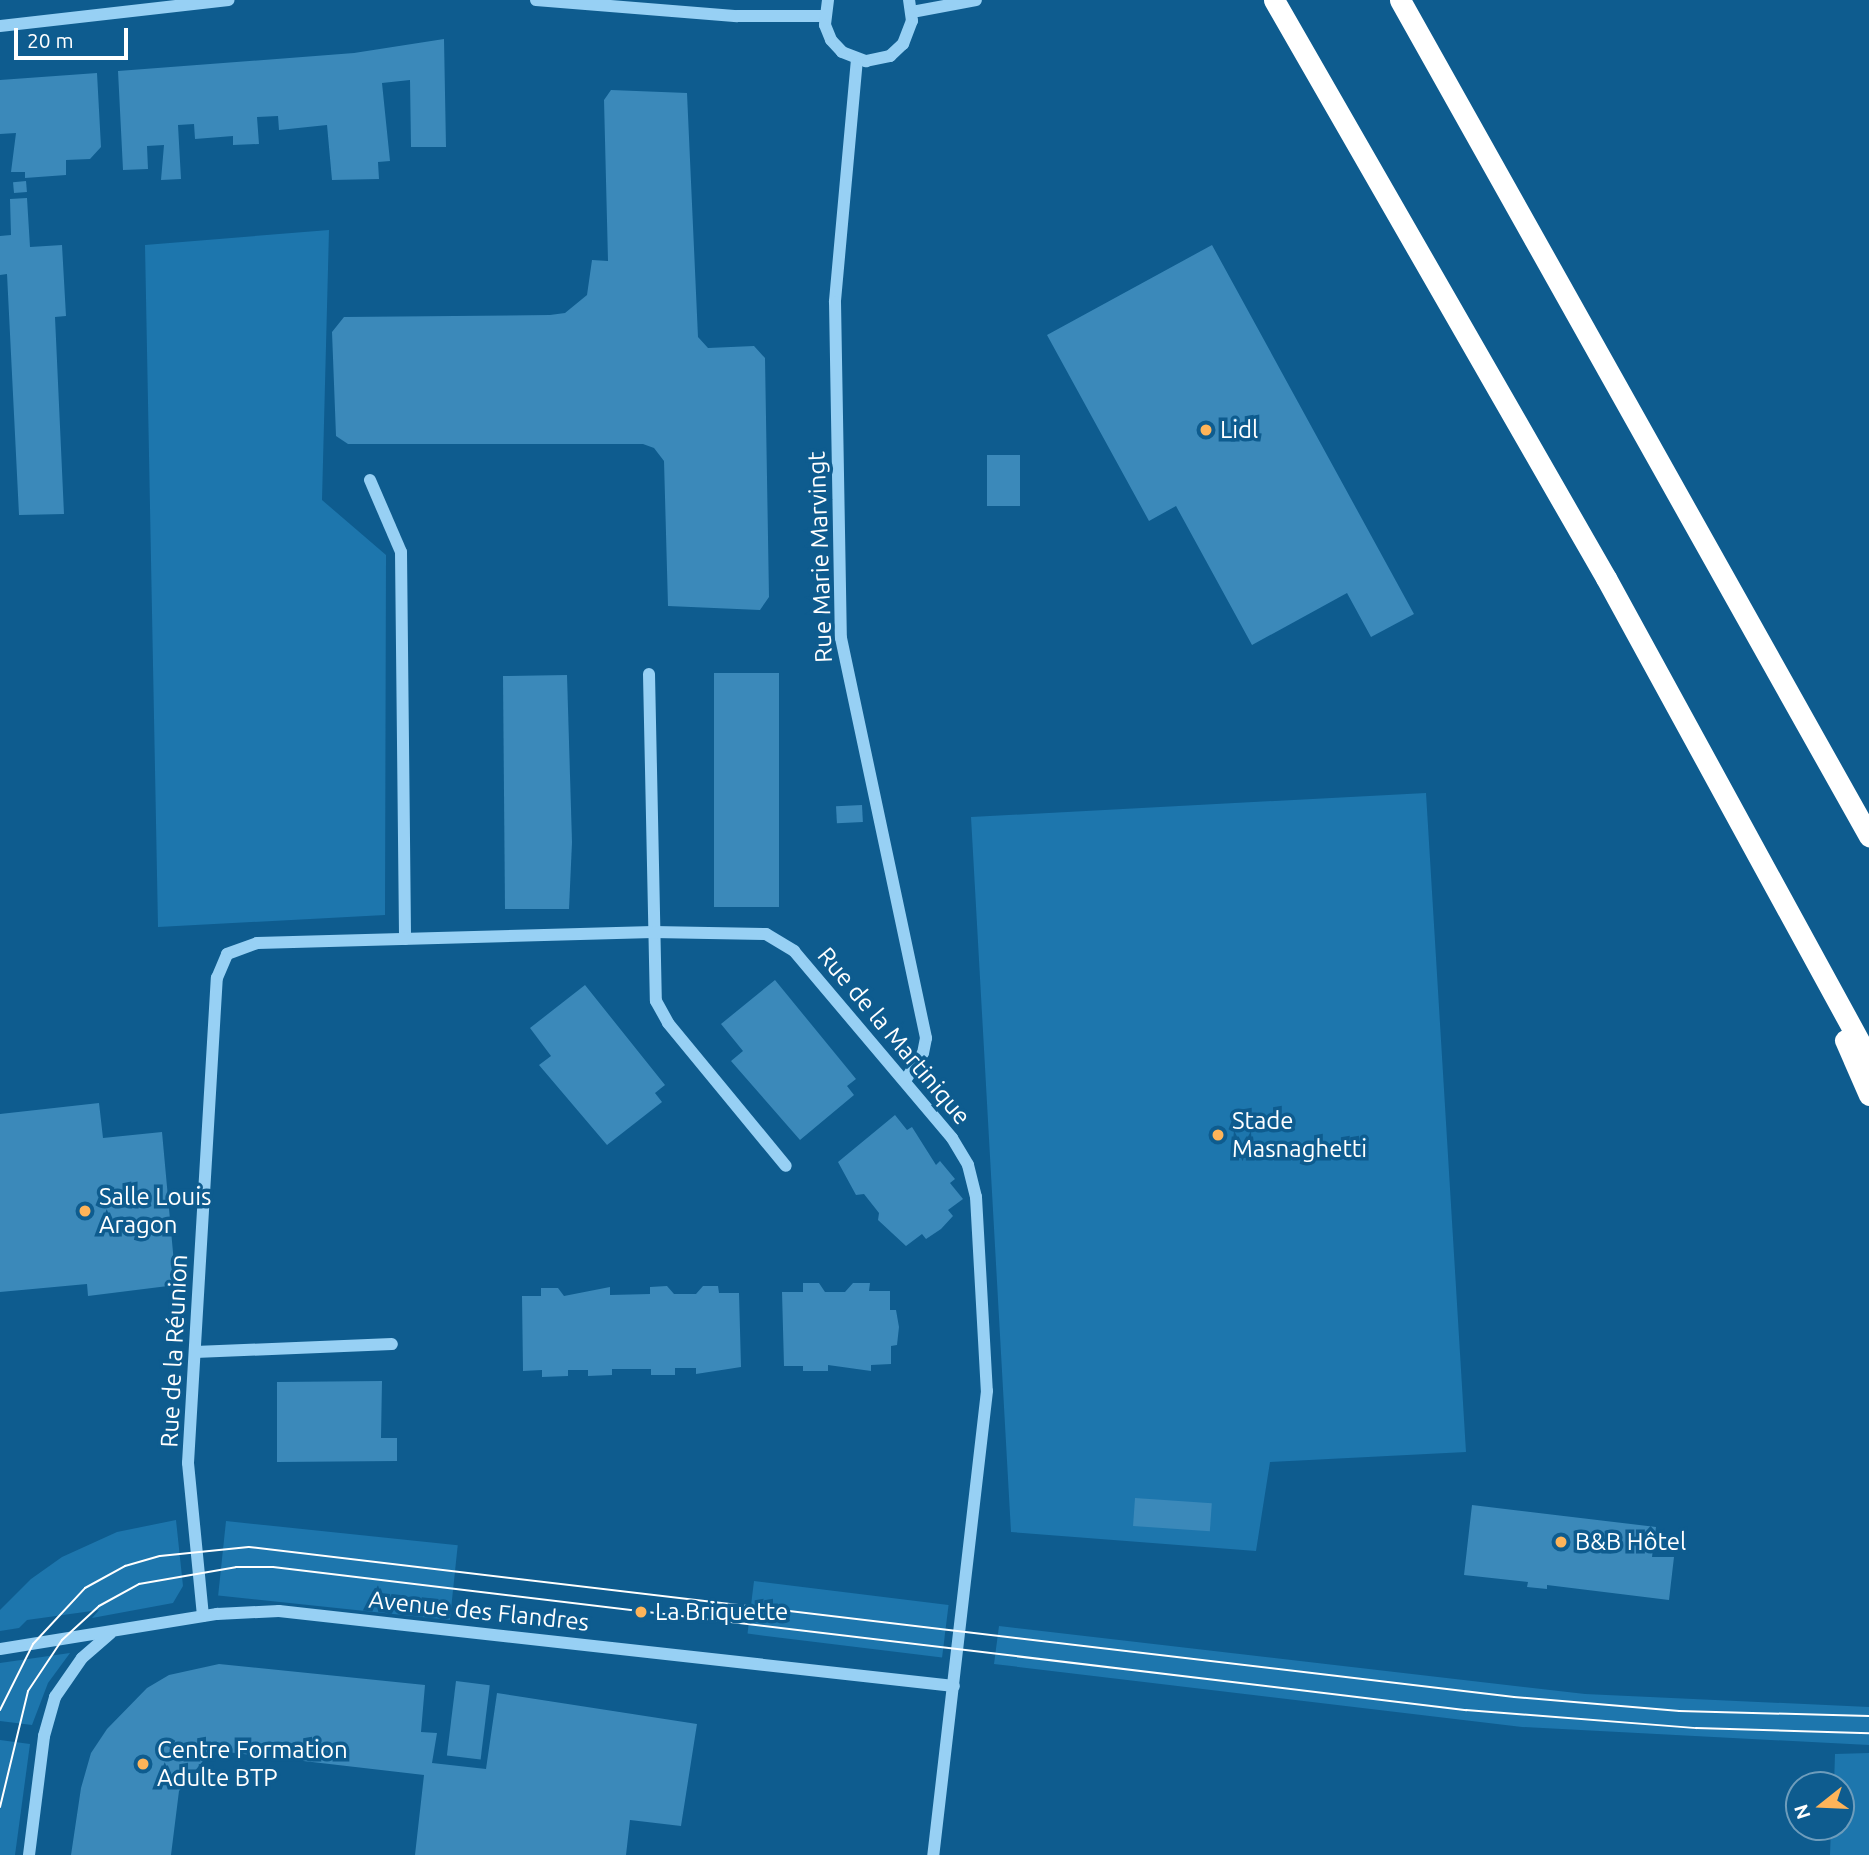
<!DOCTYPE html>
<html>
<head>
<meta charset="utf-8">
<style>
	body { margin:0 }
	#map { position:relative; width:1869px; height:1855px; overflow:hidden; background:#0e5c8f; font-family:Ubuntu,sans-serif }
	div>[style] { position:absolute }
	.green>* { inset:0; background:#1d76ad; transform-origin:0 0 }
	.building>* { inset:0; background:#3b89ba; transform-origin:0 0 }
	.minor>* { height:12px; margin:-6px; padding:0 6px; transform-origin:6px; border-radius:6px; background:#97d0f4 }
	.highway>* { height:21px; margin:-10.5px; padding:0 10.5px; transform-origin:10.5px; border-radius:10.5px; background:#fff }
	.tram>* { height:2px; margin:-1px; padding:0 1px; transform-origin:1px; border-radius:1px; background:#fff }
	.dots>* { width:19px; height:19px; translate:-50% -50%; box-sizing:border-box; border:4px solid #0e5c8f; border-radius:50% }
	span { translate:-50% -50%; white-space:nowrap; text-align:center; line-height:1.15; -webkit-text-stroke:7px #0e5c8f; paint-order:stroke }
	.poi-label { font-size:24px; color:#fff }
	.left { translate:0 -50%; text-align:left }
	.street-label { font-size:24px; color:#fff }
	.north { position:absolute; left:1785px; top:1771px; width:70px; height:70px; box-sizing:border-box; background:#0e5c8f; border:2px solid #6e9dbc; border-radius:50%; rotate:252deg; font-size:19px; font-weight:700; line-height:28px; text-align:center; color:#fff }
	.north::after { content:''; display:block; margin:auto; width:24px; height:32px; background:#ffb459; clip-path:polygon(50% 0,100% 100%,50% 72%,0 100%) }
	.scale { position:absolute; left:14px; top:28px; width:114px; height:32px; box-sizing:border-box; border:4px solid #fff; border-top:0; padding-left:9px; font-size:21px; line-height:24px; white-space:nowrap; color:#fff; -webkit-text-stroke:5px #0e5c8f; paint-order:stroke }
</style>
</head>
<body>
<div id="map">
	<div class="green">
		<div style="clip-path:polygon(329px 230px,322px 500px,386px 555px,385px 915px,158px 927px,145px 245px)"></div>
		<div style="clip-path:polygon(1426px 793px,1466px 1452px,1270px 1462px,1256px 1551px,1011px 1532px,971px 817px)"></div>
		<div style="clip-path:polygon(176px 1520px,183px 1586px,173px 1603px,92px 1618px,99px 1610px,27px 1620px,19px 1628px,0 1631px,0 1610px,31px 1579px,62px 1557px,117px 1532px)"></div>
		<div style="left:226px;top:1521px;width:233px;height:75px;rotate:6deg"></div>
		<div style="left:754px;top:1581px;width:196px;height:53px;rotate:7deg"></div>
		<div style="clip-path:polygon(999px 1626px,1585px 1694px,1869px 1707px,1869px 1745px,1522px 1727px,994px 1664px)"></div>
		<div style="clip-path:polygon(70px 1653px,48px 1683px,32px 1725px,0 1721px,0 1663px)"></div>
		<div style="clip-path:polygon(0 1740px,30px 1744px,15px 1855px,0 1855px)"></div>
		<div style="clip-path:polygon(1869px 1753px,1869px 1855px,1830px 1855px,1831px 1827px,1841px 1827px,1841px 1785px,1834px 1785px,1835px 1754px)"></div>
	</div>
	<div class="building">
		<div style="clip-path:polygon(444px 39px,446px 147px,411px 147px,410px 80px,382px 83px,390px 161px,378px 162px,379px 179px,332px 180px,327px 125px,279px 130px,278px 116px,257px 117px,259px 144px,233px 145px,233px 136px,195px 139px,194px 124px,178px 125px,181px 179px,161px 180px,164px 145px,147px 146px,148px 169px,123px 170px,118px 71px,354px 53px)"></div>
		<div style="clip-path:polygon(97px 73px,101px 147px,90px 159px,66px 160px,66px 175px,25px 178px,25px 172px,11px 172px,16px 133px,0 134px,0 80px)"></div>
		<div style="clip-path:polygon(611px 90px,687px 93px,698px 337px,708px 348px,754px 346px,765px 358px,769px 597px,760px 610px,668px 606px,664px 461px,654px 448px,643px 444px,348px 444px,336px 436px,332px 332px,344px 317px,550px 315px,565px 313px,587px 295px,592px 260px,608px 261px,604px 100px)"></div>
		<div style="left:26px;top:181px;width:11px;height:13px;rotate:85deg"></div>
		<div style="clip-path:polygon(27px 198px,30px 247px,62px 245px,66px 316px,55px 317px,64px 514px,19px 515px,7px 274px,0 275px,0 236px,11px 235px,10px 199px)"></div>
		<div style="clip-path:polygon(1212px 245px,1414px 614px,1371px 637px,1347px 593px,1252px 645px,1176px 506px,1149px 521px,1047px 335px)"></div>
		<div style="left:987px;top:455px;width:33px;height:51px"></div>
		<div style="left:714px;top:673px;width:65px;height:234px"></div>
		<div style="clip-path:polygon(567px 675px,572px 842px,569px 909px,505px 909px,503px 676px)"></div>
		<div style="left:862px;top:805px;width:17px;height:26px;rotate:87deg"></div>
		<div style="clip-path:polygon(775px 980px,856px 1079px,847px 1086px,854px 1095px,800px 1140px,731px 1061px,743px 1051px,721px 1024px)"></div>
		<div style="clip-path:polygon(585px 985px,665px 1085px,655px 1093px,662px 1102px,607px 1145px,539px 1065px,551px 1056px,530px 1028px)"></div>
		<div style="clip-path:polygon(99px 1103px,103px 1138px,162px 1132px,176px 1285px,88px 1296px,87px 1284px,0 1292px,0 1114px)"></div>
		<div style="clip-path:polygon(895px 1115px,907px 1130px,912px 1127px,936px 1165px,940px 1161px,955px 1179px,950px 1183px,963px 1199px,948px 1210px,953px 1216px,941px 1229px,926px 1239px,922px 1234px,906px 1246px,878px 1220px,879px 1213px,864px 1194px,856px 1195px,838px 1162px)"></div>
		<div style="clip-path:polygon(803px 1283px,819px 1283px,825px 1292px,845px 1292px,853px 1283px,870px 1283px,869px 1291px,890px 1291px,890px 1310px,896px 1310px,899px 1327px,897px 1345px,891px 1346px,891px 1364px,871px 1365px,871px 1371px,828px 1365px,828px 1371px,803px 1371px,803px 1366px,784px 1366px,782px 1292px,803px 1292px)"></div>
		<div style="clip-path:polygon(667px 1286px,674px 1294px,696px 1294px,703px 1286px,718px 1286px,719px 1293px,739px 1293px,741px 1367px,696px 1374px,696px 1368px,675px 1368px,675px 1375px,651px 1375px,651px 1369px,612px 1369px,612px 1375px,588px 1376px,588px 1370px,568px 1370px,568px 1376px,542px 1377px,542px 1370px,523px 1371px,522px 1296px,541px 1296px,541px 1288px,558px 1288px,564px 1296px,610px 1287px,610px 1295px,650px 1294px,650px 1287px)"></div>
		<div style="clip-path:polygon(382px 1381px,381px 1438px,397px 1438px,397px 1461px,277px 1462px,277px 1382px)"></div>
		<div style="left:1135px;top:1498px;width:77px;height:28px;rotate:4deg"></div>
		<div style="clip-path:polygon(1472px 1505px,1656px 1527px,1652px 1557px,1674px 1557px,1669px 1600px,1547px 1585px,1547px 1589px,1527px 1587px,1528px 1582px,1464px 1575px)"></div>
		<div style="clip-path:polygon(219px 1664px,425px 1685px,421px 1732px,437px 1733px,432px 1763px,486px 1769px,497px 1693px,697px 1724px,681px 1826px,630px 1820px,626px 1855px,415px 1855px,424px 1775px,227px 1752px,206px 1757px,179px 1791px,171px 1855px,71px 1855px,81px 1788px,91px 1753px,107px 1729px,147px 1688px,169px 1675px)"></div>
		<div style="left:456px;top:1681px;width:34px;height:75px;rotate:7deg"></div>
	</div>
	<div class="minor">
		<div style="left:536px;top:0;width:202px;rotate:4.6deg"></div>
		<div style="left:737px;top:16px;width:87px"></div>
		<div style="left:828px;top:0;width:25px;rotate:97deg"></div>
		<div style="left:825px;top:25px;width:16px;rotate:68deg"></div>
		<div style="left:831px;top:40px;width:16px;rotate:47deg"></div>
		<div style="left:842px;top:52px;width:26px;rotate:21deg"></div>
		<div style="left:866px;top:61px;width:25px;rotate:-12deg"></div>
		<div style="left:890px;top:56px;width:18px;rotate:-43deg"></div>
		<div style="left:903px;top:44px;width:25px;rotate:-69deg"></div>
		<div style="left:912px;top:21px;width:21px;rotate:-98deg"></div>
		<div style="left:912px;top:12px;width:65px;rotate:-10.6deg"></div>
		<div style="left:0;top:26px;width:230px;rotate:-6.5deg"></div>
		<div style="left:857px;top:59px;width:244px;rotate:95.2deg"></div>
		<div style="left:835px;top:302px;width:336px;rotate:89deg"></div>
		<div style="left:841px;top:638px;width:409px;rotate:78deg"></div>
		<div style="left:926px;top:1038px;width:15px;rotate:101deg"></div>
		<div style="left:923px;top:1053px;width:33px;rotate:123deg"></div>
		<div style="left:370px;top:480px;width:78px;rotate:66.7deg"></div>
		<div style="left:401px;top:552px;width:387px;rotate:89.4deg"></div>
		<div style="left:649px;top:674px;width:327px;rotate:88.8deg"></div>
		<div style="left:656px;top:1001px;width:25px;rotate:61deg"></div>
		<div style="left:668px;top:1023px;width:185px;rotate:50.5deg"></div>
		<div style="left:195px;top:1352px;width:197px;rotate:-2.3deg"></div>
		<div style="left:203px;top:1616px;width:154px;rotate:-95.6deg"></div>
		<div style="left:188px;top:1463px;width:486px;rotate:-86.6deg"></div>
		<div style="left:217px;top:978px;width:26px;rotate:-67deg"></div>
		<div style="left:227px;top:954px;width:32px;rotate:-20deg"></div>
		<div style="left:257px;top:943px;width:396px;rotate:-1.6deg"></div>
		<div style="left:653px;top:932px;width:113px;rotate:1deg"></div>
		<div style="left:766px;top:934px;width:33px;rotate:31deg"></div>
		<div style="left:794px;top:951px;width:245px;rotate:49.8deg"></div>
		<div style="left:952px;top:1138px;width:31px;rotate:59deg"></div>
		<div style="left:968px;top:1165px;width:33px;rotate:76deg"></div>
		<div style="left:976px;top:1197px;width:194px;rotate:86.8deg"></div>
		<div style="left:987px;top:1391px;width:467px;rotate:96.6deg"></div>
		<div style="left:0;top:1649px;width:220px;rotate:-9.2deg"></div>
		<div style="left:217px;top:1614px;width:62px;rotate:-2.8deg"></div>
		<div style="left:279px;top:1611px;width:679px;rotate:6.34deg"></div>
		<div style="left:29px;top:1855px;width:120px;rotate:-82.8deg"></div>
		<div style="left:44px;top:1736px;width:41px;rotate:-74.2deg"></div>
		<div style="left:55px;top:1697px;width:47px;rotate:-55.3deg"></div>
		<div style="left:82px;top:1658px;width:37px;rotate:-41deg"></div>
	</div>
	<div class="highway">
		<div style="left:1274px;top:0;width:667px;rotate:60.13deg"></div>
		<div style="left:1606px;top:578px;width:548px;rotate:61.33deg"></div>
		<div style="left:1400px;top:0;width:959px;rotate:60.71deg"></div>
		<div style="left:1845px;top:1040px;width:60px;rotate:66.4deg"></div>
	</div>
	<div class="tram">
		<div style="left:0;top:1710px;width:74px;rotate:-63.4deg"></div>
		<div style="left:33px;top:1644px;width:76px;rotate:-47.1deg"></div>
		<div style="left:85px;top:1588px;width:46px;rotate:-28.8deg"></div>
		<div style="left:125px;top:1566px;width:36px;rotate:-16deg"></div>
		<div style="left:160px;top:1556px;width:89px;rotate:-5.8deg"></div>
		<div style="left:249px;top:1547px;width:1274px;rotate:6.76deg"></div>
		<div style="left:1514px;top:1697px;width:166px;rotate:4.8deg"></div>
		<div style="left:1679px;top:1711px;width:190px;rotate:1.5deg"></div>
		<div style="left:0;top:1807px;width:119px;rotate:-76.4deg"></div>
		<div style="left:28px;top:1691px;width:61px;rotate:-56.3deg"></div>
		<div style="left:62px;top:1640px;width:50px;rotate:-42.6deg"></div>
		<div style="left:99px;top:1606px;width:46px;rotate:-28.8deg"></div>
		<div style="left:139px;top:1584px;width:98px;rotate:-9.9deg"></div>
		<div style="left:236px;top:1567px;width:37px"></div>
		<div style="left:273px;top:1567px;width:1202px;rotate:6.84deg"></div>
		<div style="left:1466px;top:1710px;width:231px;rotate:4.5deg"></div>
		<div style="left:1696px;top:1728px;width:173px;rotate:1.7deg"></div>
	</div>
	<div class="dots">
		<div style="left:1206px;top:430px;background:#ffb459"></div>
		<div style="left:1218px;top:1135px;background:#ffb459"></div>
		<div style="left:85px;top:1211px;background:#ffb459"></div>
		<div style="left:1561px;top:1542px;background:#ffb459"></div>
		<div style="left:641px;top:1612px;background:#ffb459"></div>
		<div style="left:143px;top:1764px;background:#ffb459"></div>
	</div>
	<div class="poi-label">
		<span class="left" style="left:1220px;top:430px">Lidl</span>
		<span class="left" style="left:1232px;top:1135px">Stade<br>Masnaghetti</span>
		<span class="left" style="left:99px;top:1211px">Salle Louis<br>Aragon</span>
		<span class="left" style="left:1575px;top:1542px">B&amp;B Hôtel</span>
		<span class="left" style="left:655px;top:1612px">La Briquette</span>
		<span class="left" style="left:157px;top:1764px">Centre Formation<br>Adulte BTP</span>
	</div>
	<div class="street-label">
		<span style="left:820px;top:557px;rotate:-92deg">Rue Marie Marvingt</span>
		<span style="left:894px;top:1036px;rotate:50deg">Rue de la Martinique</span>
		<span style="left:174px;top:1351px;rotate:-87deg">Rue de la Réunion</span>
		<span style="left:479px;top:1611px;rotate:6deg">Avenue des Flandres</span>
	</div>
	<div class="north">N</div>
	<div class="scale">20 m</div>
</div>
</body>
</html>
